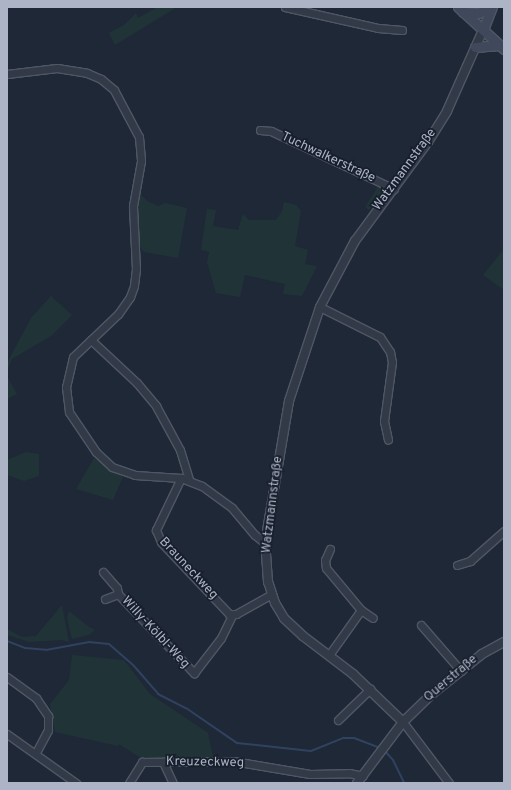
<!DOCTYPE html>
<html>
<head>
<meta charset="utf-8">
<style>
	body { margin:0 }
	#map { position:relative; width:511px; height:790px; overflow:hidden; background:#1e2837; font-family:Overpass,sans-serif }
	div>[style] { position:absolute }
	.green>* { inset:0; background:#203438 }
	.stream>* { height:2px; margin:-1px; padding:0 1px; transform-origin:1px; border-radius:1px; background:#30425f }
	.roads { filter:drop-shadow(1px 0 #4f5766) drop-shadow(-1px 0 #4f5766) drop-shadow(0 1px #4f5766) drop-shadow(0 -1px #4f5766) }
	.minor>* { height:7px; margin:-3.5px; padding:0 3.5px; transform-origin:3.5px; border-radius:3.5px; background:#323a48 }
	.tertiary>* { height:8px; margin:-4px; padding:0 4px; transform-origin:4px; border-radius:4px; background:#323a48 }
	.secondary>* { height:9px; margin:-4.5px; padding:0 4.5px; transform-origin:4.5px; border-radius:4.5px; background:#40495b }
	span { translate:-50% -50%; white-space:nowrap; text-align:center; line-height:1.15; -webkit-text-stroke:3.5px #181f2c; paint-order:stroke }
	.street-label { font-size:13px; color:#acb4c5 }
	.frame { position:absolute; inset:0; border:8px solid #acb4c5; pointer-events:none }
</style>
</head>
<body>
<div id="map">
	<div class="green">
		<div style="clip-path:polygon(158px 7px,177px 7px,115px 45px,109px 33px,124px 25px,136px 13px,138px 18px)"></div>
		<div style="clip-path:polygon(379px 185px,383px 191px,369px 210px,365px 207px)"></div>
		<div style="clip-path:polygon(139px 193px,147px 201px,158px 206px,165px 203px,187px 208px,178px 258px,144px 252px,139px 246px)"></div>
		<div style="clip-path:polygon(284px 202px,296px 205px,301px 211px,295px 246px,308px 250px,305px 264px,317px 266px,302px 296px,283px 294px,285px 284px,245px 275px,240px 297px,216px 293px,207px 262px,209px 252px,201px 250px,207px 209px,216px 210px,213px 226px,238px 230px,243px 214px,249px 220px,276px 220px,282px 211px)"></div>
		<div style="clip-path:polygon(504px 249px,504px 290px,483px 275px)"></div>
		<div style="clip-path:polygon(51px 296px,72px 315px,51px 336px,12px 359px,7px 372px,7px 363px,31px 318px)"></div>
		<div style="clip-path:polygon(7px 376px,17px 394px,7px 399px)"></div>
		<div style="clip-path:polygon(26px 452px,39px 454px,39px 476px,24px 481px,7px 475px,7px 460px)"></div>
		<div style="clip-path:polygon(94px 458px,123px 477px,113px 500px,76px 489px)"></div>
		<div style="clip-path:polygon(62px 605px,69px 642px,61px 640px,30px 642px,7px 635px,7px 629px,22px 637px,36px 636px)"></div>
		<div style="clip-path:polygon(69px 611px,89px 627px,95px 630px,89px 635px,72px 639px,67px 618px)"></div>
		<div style="clip-path:polygon(72px 655px,124px 660px,150px 694px,208px 733px,213px 757px,141px 758px,119px 744px,118px 746px,55px 732px,50px 704px,69px 680px)"></div>
	</div>
	<div class="stream">
		<div style="left:7px;top:641px;width:19px;rotate:21deg"></div>
		<div style="left:25px;top:648px;width:21px;rotate:5deg"></div>
		<div style="left:46px;top:650px;width:44px;rotate:-10.5deg"></div>
		<div style="left:89px;top:642px;width:20px;rotate:6deg"></div>
		<div style="left:109px;top:644px;width:33px;rotate:41deg"></div>
		<div style="left:134px;top:666px;width:37px;rotate:49deg"></div>
		<div style="left:158px;top:694px;width:31px;rotate:27deg"></div>
		<div style="left:186px;top:708px;width:62px;rotate:34.5deg"></div>
		<div style="left:237px;top:743px;width:74px;rotate:6.2deg"></div>
		<div style="left:311px;top:751px;width:35px;rotate:-22deg"></div>
		<div style="left:344px;top:738px;width:10px"></div>
		<div style="left:354px;top:738px;width:28px;rotate:21deg"></div>
		<div style="left:384px;top:750px;width:13px;rotate:48deg"></div>
		<div style="left:393px;top:760px;width:25px;rotate:64deg"></div>
	</div>
	<div class="roads">
		<div class="minor">
			<div style="left:285px;top:7px;width:95px;rotate:12.7deg"></div>
			<div style="left:378px;top:28px;width:24px;rotate:5deg"></div>
			<div style="left:7px;top:74px;width:50px;rotate:-6.8deg"></div>
			<div style="left:57px;top:68px;width:30px;rotate:9deg"></div>
			<div style="left:87px;top:73px;width:15px;rotate:23deg"></div>
			<div style="left:101px;top:79px;width:17px;rotate:40deg"></div>
			<div style="left:114px;top:90px;width:53px;rotate:62deg"></div>
			<div style="left:139px;top:137px;width:24px;rotate:85deg"></div>
			<div style="left:141px;top:161px;width:46px;rotate:100.1deg"></div>
			<div style="left:133px;top:206px;width:63px;rotate:87.3deg"></div>
			<div style="left:136px;top:269px;width:17px;rotate:97deg"></div>
			<div style="left:134px;top:286px;width:12px;rotate:110deg"></div>
			<div style="left:130px;top:297px;width:21px;rotate:125deg"></div>
			<div style="left:118px;top:314px;width:62px;rotate:136.3deg"></div>
			<div style="left:73px;top:357px;width:31px;rotate:103deg"></div>
			<div style="left:66px;top:387px;width:25px;rotate:83deg"></div>
			<div style="left:69px;top:412px;width:48px;rotate:56deg"></div>
			<div style="left:96px;top:452px;width:22px;rotate:43deg"></div>
			<div style="left:112px;top:467px;width:24px;rotate:19deg"></div>
			<div style="left:135px;top:475px;width:46px;rotate:3.7deg"></div>
			<div style="left:181px;top:478px;width:22px;rotate:21deg"></div>
			<div style="left:202px;top:486px;width:37px;rotate:36deg"></div>
			<div style="left:232px;top:508px;width:35px;rotate:50deg"></div>
			<div style="left:255px;top:535px;width:13px;rotate:39deg"></div>
			<div style="left:260px;top:130px;width:11px;rotate:5deg"></div>
			<div style="left:271px;top:131px;width:136px;rotate:25.2deg"></div>
			<div style="left:320px;top:307px;width:67px;rotate:26.6deg"></div>
			<div style="left:380px;top:337px;width:18px;rotate:56deg"></div>
			<div style="left:390px;top:352px;width:10px;rotate:79deg"></div>
			<div style="left:392px;top:362px;width:60px;rotate:97.7deg"></div>
			<div style="left:384px;top:421px;width:19px;rotate:78deg"></div>
			<div style="left:91px;top:340px;width:63px;rotate:43.1deg"></div>
			<div style="left:137px;top:383px;width:30px;rotate:50deg"></div>
			<div style="left:156px;top:406px;width:50px;rotate:61.4deg"></div>
			<div style="left:180px;top:450px;width:31px;rotate:73deg"></div>
			<div style="left:181px;top:478px;width:58px;rotate:115.7deg"></div>
			<div style="left:156px;top:530px;width:13px;rotate:67deg"></div>
			<div style="left:161px;top:542px;width:99px;rotate:46.6deg"></div>
			<div style="left:229px;top:614px;width:7px"></div>
			<div style="left:236px;top:614px;width:41px;rotate:-29.1deg"></div>
			<div style="left:330px;top:549px;width:12px;rotate:114deg"></div>
			<div style="left:325px;top:560px;width:8px;rotate:83deg"></div>
			<div style="left:326px;top:568px;width:55px;rotate:50.2deg"></div>
			<div style="left:361px;top:610px;width:14px;rotate:34deg"></div>
			<div style="left:457px;top:565px;width:14px;rotate:-17deg"></div>
			<div style="left:470px;top:561px;width:45px;rotate:-41.4deg"></div>
			<div style="left:103px;top:572px;width:21px;rotate:49deg"></div>
			<div style="left:117px;top:588px;width:6px;rotate:81deg"></div>
			<div style="left:118px;top:594px;width:14px;rotate:159deg"></div>
			<div style="left:118px;top:594px;width:110px;rotate:46.1deg"></div>
			<div style="left:194px;top:673px;width:44px;rotate:-52.4deg"></div>
			<div style="left:221px;top:638px;width:25px;rotate:-64deg"></div>
			<div style="left:421px;top:625px;width:61px;rotate:49deg"></div>
			<div style="left:329px;top:655px;width:55px;rotate:-54.6deg"></div>
			<div style="left:7px;top:677px;width:36px;rotate:36deg"></div>
			<div style="left:36px;top:698px;width:22px;rotate:56deg"></div>
			<div style="left:48px;top:716px;width:14px;rotate:90deg"></div>
			<div style="left:48px;top:730px;width:26px;rotate:118deg"></div>
			<div style="left:338px;top:720px;width:45px;rotate:-44.1deg"></div>
			<div style="left:403px;top:722px;width:76px;rotate:53deg"></div>
			<div style="left:7px;top:734px;width:85px;rotate:35.4deg"></div>
			<div style="left:163px;top:762px;width:23px;rotate:65deg"></div>
			<div style="left:129px;top:783px;width:25px;rotate:-58deg"></div>
			<div style="left:142px;top:762px;width:91px;rotate:-0.6deg"></div>
			<div style="left:233px;top:761px;width:78px;rotate:9.6deg"></div>
			<div style="left:310px;top:774px;width:39px;rotate:-1deg"></div>
			<div style="left:349px;top:773px;width:14px;rotate:12deg"></div>
		</div>
		<div class="tertiary">
			<div style="left:403px;top:722px;width:69px;rotate:-136.2deg"></div>
			<div style="left:353px;top:674px;width:63px;rotate:-142.8deg"></div>
			<div style="left:303px;top:636px;width:26px;rotate:-137deg"></div>
			<div style="left:284px;top:618px;width:17px;rotate:-121deg"></div>
			<div style="left:275px;top:603px;width:22px;rotate:-108deg"></div>
			<div style="left:268px;top:582px;width:39px;rotate:-94deg"></div>
			<div style="left:265px;top:543px;width:144px;rotate:-80.4deg"></div>
			<div style="left:289px;top:401px;width:99px;rotate:-71.7deg"></div>
			<div style="left:320px;top:307px;width:75px;rotate:-62.1deg"></div>
			<div style="left:355px;top:241px;width:123px;rotate:-53.6deg"></div>
			<div style="left:428px;top:142px;width:36px;rotate:-58deg"></div>
			<div style="left:447px;top:111px;width:89px;rotate:-66deg"></div>
			<div style="left:357px;top:783px;width:76px;rotate:-53deg"></div>
			<div style="left:403px;top:722px;width:39px;rotate:-44deg"></div>
			<div style="left:431px;top:695px;width:65px;rotate:-38.8deg"></div>
			<div style="left:482px;top:654px;width:25px;rotate:-29deg"></div>
		</div>
		<div class="secondary">
			<div style="left:458px;top:7px;width:62px;rotate:42.4deg"></div>
			<div style="left:463px;top:12px;width:15px;rotate:4deg"></div>
			<div style="left:478px;top:13px;width:14px;rotate:-21deg"></div>
			<div style="left:483px;top:30px;width:25px;rotate:-69deg"></div>
			<div style="left:475px;top:47px;width:24px;rotate:-5deg"></div>
		</div>
	</div>
	<div class="street-label">
		<span style="left:328px;top:158px;rotate:25deg">Tuchwalkerstraße</span>
		<span style="left:405px;top:170px;rotate:-54deg">Watzmannstraße</span>
		<span style="left:273px;top:505px;rotate:-83deg">Watzmannstraße</span>
		<span style="left:188px;top:569px;rotate:47deg">Brauneckweg</span>
		<span style="left:155px;top:633px;rotate:47deg">Willy-Kölbl-Weg</span>
		<span style="left:451px;top:679px;rotate:-40deg">Querstraße</span>
		<span style="left:205px;top:763px;rotate:1deg">Kreuzeckweg</span>
	</div>
	<div class="frame"></div>
</div>
</body>
</html>
